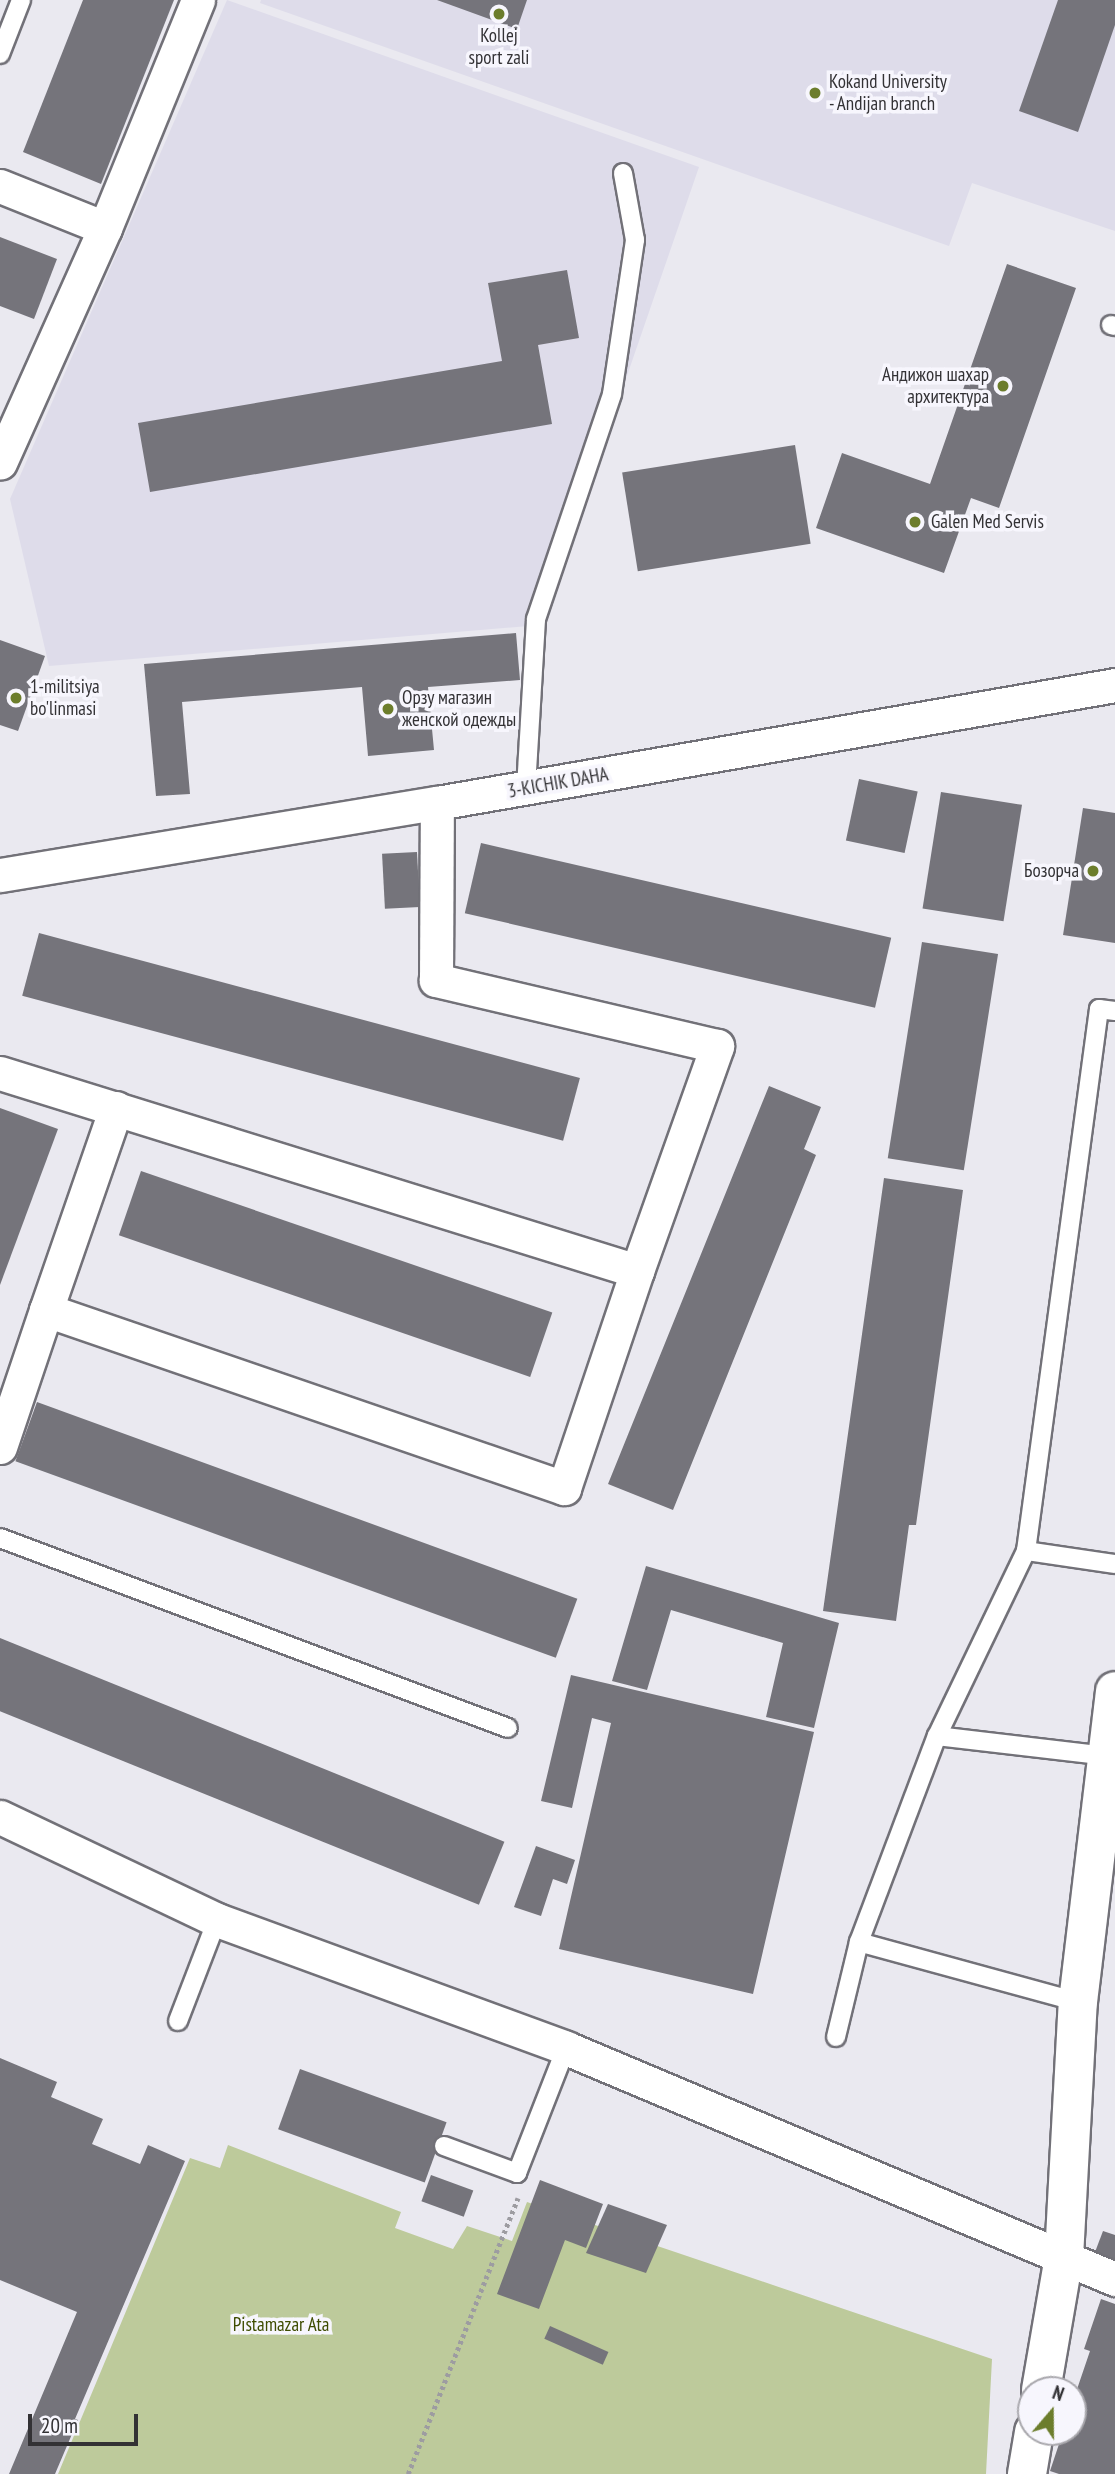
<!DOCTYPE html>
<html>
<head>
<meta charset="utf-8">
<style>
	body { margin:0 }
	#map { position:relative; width:1115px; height:2474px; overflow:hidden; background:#eae9f0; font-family:"PT Sans Narrow",sans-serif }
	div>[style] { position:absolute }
	.built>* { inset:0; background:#dedcea }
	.green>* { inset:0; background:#bdca9b }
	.building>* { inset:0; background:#75747b; transform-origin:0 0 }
	.path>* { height:4.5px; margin-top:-2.25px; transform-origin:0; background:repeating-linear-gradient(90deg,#9d9ca1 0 3.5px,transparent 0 7px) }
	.roads { filter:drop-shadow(2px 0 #727178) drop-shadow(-2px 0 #727178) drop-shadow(0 2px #727178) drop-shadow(0 -2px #727178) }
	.service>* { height:18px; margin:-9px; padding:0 9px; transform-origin:9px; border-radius:9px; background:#fff }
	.minor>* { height:33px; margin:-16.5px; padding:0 16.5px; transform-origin:16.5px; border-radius:16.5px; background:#fff }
	.tertiary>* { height:38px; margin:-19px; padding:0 19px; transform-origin:19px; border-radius:19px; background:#fff }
	.dots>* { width:19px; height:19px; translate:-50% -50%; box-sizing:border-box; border:4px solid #f7f6fd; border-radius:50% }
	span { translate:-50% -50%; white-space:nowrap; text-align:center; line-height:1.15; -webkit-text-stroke:7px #f7f6fd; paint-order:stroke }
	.poi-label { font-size:19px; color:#333235 }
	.left { translate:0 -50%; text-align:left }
	.right { translate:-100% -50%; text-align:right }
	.street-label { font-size:19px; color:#333235 }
	.park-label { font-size:19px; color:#3e4c00 }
	.north { position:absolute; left:1017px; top:2376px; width:70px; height:70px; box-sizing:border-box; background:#f7f6fd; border:2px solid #a9a8ad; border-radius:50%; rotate:20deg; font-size:19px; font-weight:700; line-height:28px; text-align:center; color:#333235 }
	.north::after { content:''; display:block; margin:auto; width:24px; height:32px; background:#6c7d2c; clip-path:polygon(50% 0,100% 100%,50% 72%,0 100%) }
	.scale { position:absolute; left:28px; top:2414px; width:110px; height:32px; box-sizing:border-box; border:4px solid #333235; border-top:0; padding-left:9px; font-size:21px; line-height:24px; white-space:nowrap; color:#333235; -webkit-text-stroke:5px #f7f6fd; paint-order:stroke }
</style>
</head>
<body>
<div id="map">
	<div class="built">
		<div style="clip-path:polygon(227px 0,699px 167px,541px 625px,49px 666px,10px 499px)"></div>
		<div style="clip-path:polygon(261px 0,1115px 0,1115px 231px,972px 183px,949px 246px,260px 3px)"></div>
	</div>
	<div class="green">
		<div style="clip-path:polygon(228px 2145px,401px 2212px,395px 2228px,453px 2249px,467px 2226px,512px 2241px,527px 2202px,992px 2359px,986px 2474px,58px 2474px,190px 2158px,220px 2168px)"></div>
	</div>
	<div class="building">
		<div style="clip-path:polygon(83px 0,174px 0,101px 184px,23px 152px)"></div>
		<div style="clip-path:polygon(437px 0,527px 0,517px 29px)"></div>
		<div style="clip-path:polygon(1058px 0,1115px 0,1115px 25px,1078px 132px,1019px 111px)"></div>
		<div style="clip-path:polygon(0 237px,57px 259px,34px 319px,0 306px)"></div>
		<div style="clip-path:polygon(1007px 264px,1076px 288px,999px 508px,971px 498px,944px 573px,816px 528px,842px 453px,930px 484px)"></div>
		<div style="clip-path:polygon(567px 270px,579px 338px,538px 345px,552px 424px,150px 492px,138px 423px,502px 361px,488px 283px)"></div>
		<div style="left:795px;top:445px;width:100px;height:175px;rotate:81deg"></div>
		<div style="clip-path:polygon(516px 633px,520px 680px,428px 687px,434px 750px,368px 756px,362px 687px,182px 702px,190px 794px,156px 796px,144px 664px)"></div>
		<div style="clip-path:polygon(0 640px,45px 656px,18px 731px,0 725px)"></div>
		<div style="left:859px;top:779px;width:60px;height:63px;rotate:12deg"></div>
		<div style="left:941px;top:792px;width:82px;height:118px;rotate:9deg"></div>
		<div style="clip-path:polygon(1083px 808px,1115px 813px,1115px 943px,1063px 935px)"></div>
		<div style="left:481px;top:843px;width:421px;height:72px;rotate:13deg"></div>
		<div style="left:417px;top:852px;width:55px;height:35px;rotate:87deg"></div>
		<div style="left:39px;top:933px;width:560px;height:65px;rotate:15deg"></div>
		<div style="left:922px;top:942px;width:77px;height:219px;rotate:9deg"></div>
		<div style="clip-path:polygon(769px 1086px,821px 1107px,804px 1149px,816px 1155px,673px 1510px,608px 1484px)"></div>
		<div style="clip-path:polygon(0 1108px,58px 1129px,0 1285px)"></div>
		<div style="left:141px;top:1171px;width:435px;height:68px;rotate:19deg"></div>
		<div style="clip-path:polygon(884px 1178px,963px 1190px,916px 1525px,909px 1525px,896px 1621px,823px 1611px)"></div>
		<div style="left:37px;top:1402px;width:575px;height:63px;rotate:20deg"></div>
		<div style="clip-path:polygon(646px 1566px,839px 1623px,814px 1728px,766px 1717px,783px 1643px,671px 1610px,647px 1690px,612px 1681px)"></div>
		<div style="left:0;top:1638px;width:544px;height:68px;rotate:22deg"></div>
		<div style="clip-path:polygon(571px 1675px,814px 1732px,753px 1994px,559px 1949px,611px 1723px,592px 1718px,572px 1808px,541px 1801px)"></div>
		<div style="clip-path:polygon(536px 1846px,575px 1860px,567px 1884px,553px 1879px,541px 1916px,514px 1907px)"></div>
		<div style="clip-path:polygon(0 2058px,57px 2082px,51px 2097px,103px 2119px,92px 2144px,140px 2164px,148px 2145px,185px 2161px,75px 2419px,78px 2420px,55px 2474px,9px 2474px,77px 2312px,0 2280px)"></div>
		<div style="left:300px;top:2069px;width:156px;height:64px;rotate:20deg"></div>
		<div style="left:431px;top:2175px;width:45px;height:28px;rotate:20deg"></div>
		<div style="clip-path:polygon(540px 2180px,603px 2204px,586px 2248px,565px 2240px,539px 2309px,497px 2294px)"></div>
		<div style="clip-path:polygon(608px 2204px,667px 2225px,646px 2273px,586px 2253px)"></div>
		<div style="clip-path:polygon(1103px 2231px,1115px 2235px,1115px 2269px,1092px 2260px)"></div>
		<div style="clip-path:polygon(1101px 2299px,1115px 2304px,1115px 2474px,1059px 2474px,1050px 2471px,1063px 2432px,1073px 2432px,1073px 2401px,1090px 2351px,1084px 2349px)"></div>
		<div style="left:550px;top:2326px;width:64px;height:14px;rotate:24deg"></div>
	</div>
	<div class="path">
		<div style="left:408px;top:2474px;width:297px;rotate:-68.3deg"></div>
	</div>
	<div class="roads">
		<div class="service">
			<div style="left:0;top:54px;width:58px;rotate:-68.7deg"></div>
			<div style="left:1111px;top:325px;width:4px;rotate:14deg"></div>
			<div style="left:526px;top:788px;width:169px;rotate:-86.6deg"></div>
			<div style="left:536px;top:619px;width:237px;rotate:-71.3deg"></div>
			<div style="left:612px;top:394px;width:156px;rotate:-81.5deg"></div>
			<div style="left:635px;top:240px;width:68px;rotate:-100.2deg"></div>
			<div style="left:0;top:1538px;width:542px;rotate:20.51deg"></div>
			<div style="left:1026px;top:1551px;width:90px;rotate:8.3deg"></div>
			<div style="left:937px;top:1736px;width:205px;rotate:-64.3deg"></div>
			<div style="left:1026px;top:1551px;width:547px;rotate:-82.33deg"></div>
			<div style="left:1099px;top:1009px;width:16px;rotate:7deg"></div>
			<div style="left:1078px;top:2002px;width:227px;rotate:-164.7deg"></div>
			<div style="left:859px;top:1942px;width:220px;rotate:-69.3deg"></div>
			<div style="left:937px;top:1736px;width:170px;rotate:6.7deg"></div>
			<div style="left:178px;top:2021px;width:108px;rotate:-68.9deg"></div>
			<div style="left:836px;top:2037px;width:98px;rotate:-76.4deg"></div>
			<div style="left:444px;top:2146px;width:78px;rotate:20.3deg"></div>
			<div style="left:517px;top:2173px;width:134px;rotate:-68.6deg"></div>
		</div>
		<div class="minor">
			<div style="left:0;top:186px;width:113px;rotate:21.8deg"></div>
			<div style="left:105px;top:228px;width:257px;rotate:114.1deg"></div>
			<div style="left:105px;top:228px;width:246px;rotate:-67.8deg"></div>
			<div style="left:0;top:875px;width:443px;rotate:-9.4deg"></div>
			<div style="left:437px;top:803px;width:688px;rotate:-9.87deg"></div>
			<div style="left:0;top:1073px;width:667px;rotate:17.27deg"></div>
			<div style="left:637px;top:1271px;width:239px;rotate:-70.4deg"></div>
			<div style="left:717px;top:1046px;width:289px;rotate:-166.8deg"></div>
			<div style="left:436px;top:980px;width:177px;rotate:-89.7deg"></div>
			<div style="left:116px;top:1108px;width:214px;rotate:109.1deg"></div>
			<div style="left:46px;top:1310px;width:548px;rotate:18.96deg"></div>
			<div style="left:564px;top:1488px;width:229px;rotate:-71.4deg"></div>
			<div style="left:0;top:1447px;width:145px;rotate:-71.4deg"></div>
			<div style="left:0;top:1817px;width:240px;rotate:25.4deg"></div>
			<div style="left:217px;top:1920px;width:372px;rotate:20.1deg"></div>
			<div style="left:566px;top:2048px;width:596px;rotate:22.82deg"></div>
		</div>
		<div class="tertiary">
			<div style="left:1041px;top:2390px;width:135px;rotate:-80.2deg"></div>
			<div style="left:1064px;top:2257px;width:255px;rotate:-86.9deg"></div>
			<div style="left:1078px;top:2002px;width:313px;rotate:-83.2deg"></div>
			<div style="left:1027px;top:2474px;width:43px;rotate:-80.5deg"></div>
		</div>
	</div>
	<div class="dots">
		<div style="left:499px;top:14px;background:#6c7d2c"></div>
		<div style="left:815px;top:93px;background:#6c7d2c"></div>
		<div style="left:1003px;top:386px;background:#6c7d2c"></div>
		<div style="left:915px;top:522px;background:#6c7d2c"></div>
		<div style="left:16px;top:698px;background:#6c7d2c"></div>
		<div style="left:388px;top:709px;background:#6c7d2c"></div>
		<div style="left:1093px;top:871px;background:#6c7d2c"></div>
	</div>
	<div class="poi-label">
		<span style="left:499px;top:47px">Kollej<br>sport zali</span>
		<span class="left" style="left:829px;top:93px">Kokand University<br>- Andijan branch</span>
		<span class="right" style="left:989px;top:386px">Андижон шахар<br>архитектура</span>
		<span class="left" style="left:931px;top:522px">Galen Med Servis</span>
		<span class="left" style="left:30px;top:698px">1-militsiya<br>bo'linmasi</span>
		<span class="left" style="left:402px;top:709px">Орзу магазин<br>женской одежды</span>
		<span class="right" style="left:1079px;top:871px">Бозорча</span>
	</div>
	<div class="street-label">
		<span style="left:558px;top:783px;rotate:-10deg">3-KICHIK DAHA</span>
	</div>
	<div class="park-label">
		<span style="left:281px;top:2325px">Pistamazar Ata</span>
	</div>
	<div class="north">N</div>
	<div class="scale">20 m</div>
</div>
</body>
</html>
